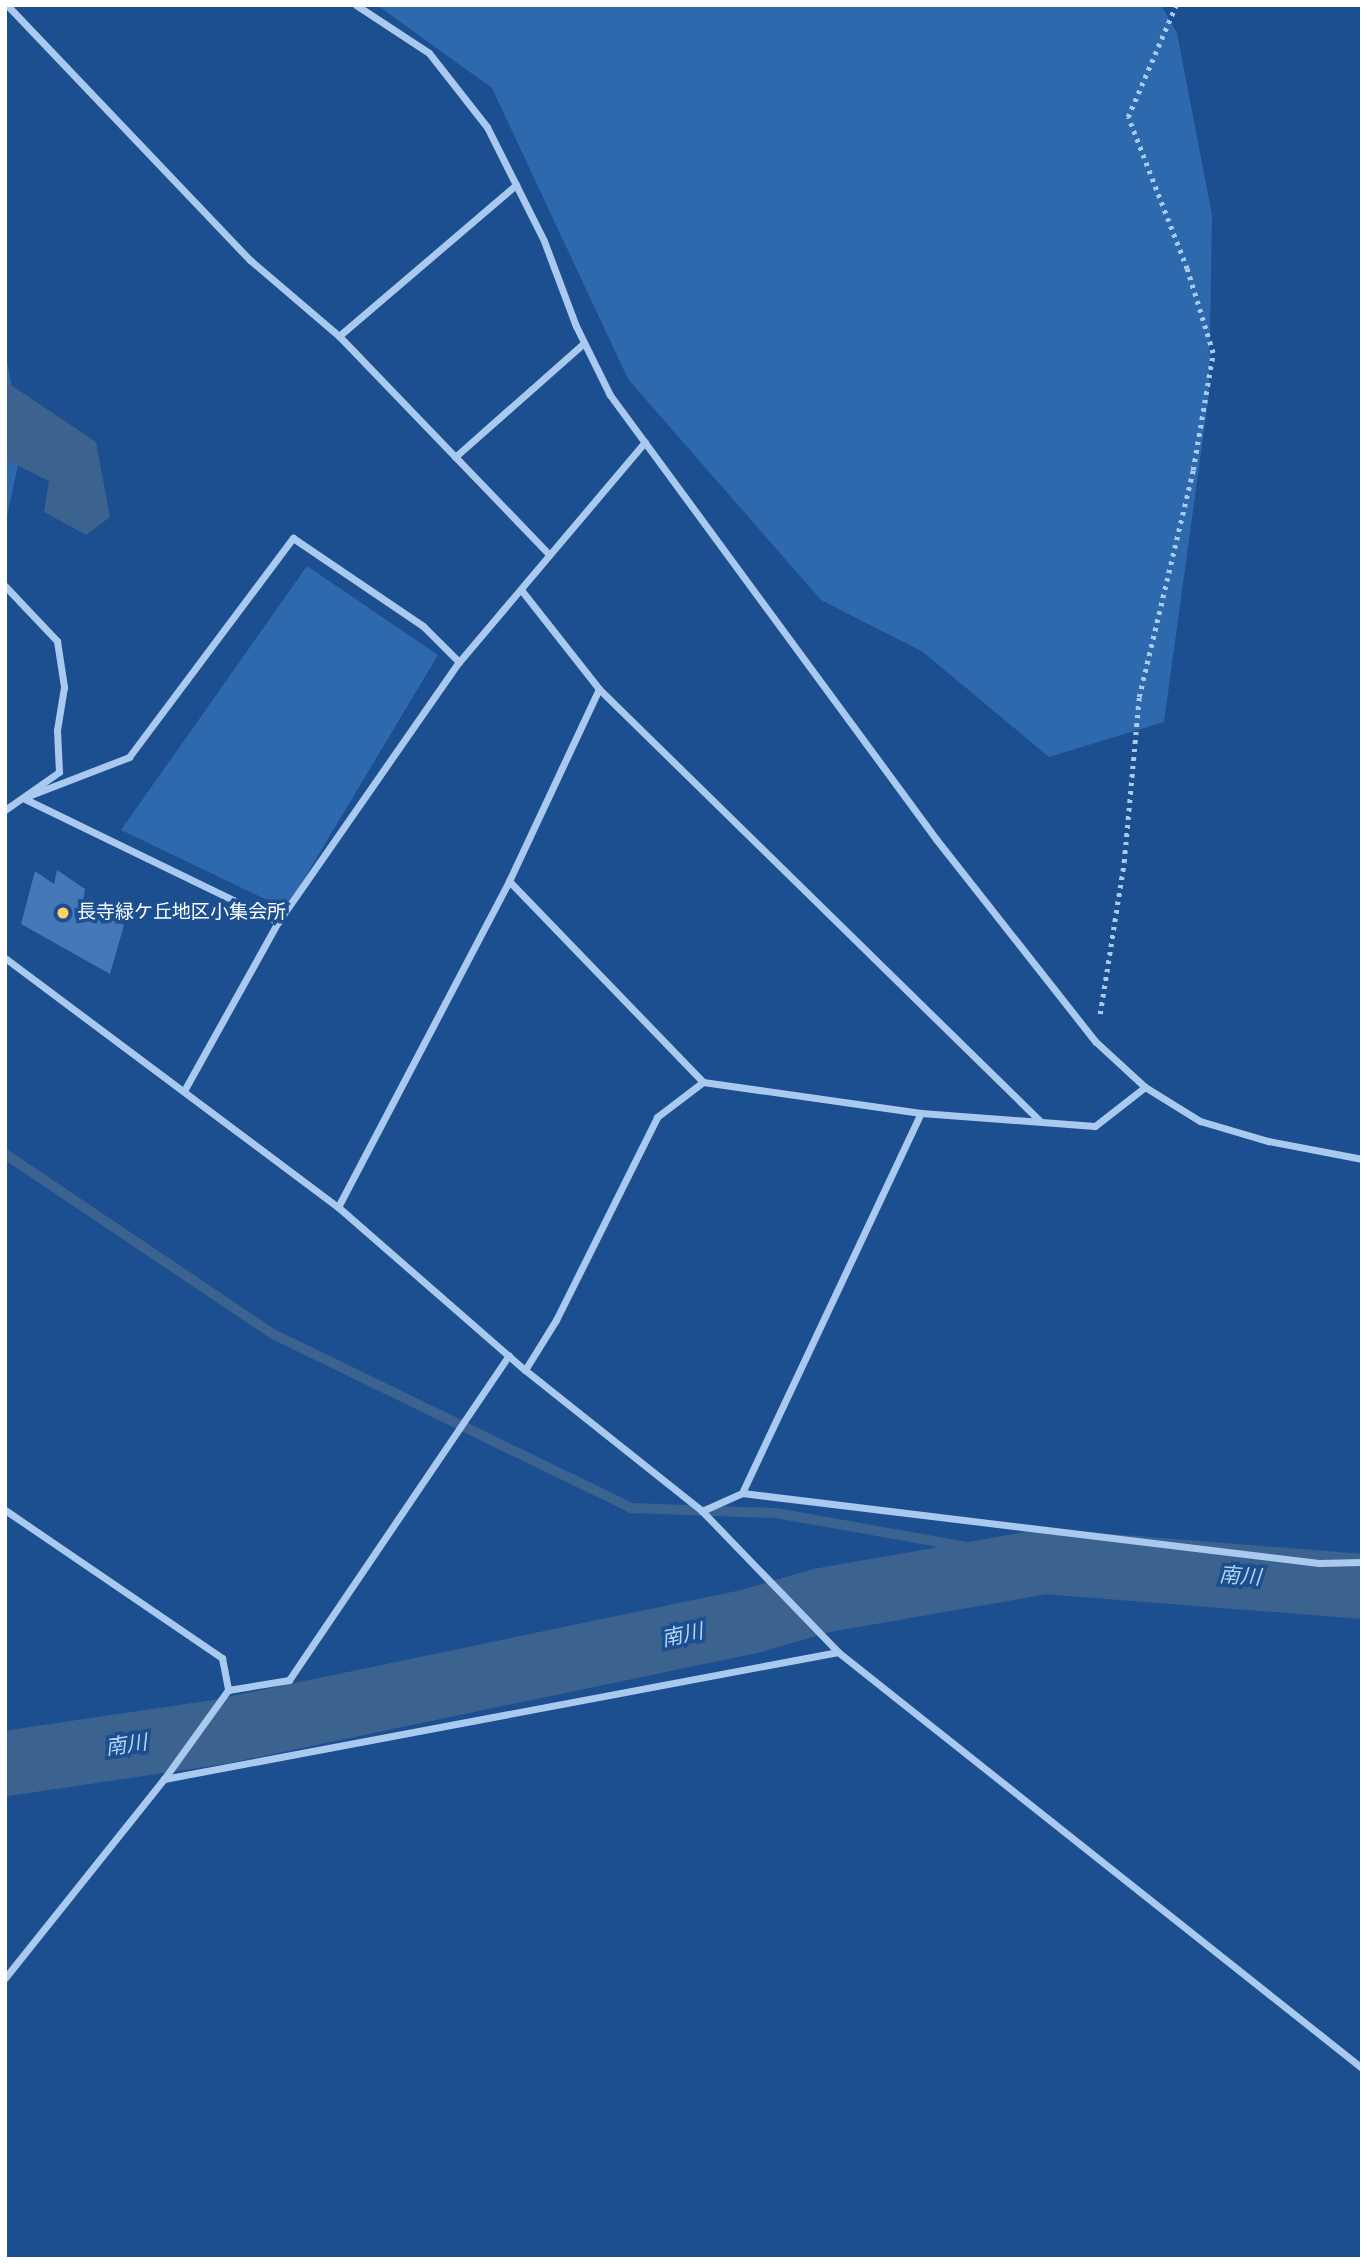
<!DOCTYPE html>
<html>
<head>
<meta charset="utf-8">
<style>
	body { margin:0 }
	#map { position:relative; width:1367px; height:2264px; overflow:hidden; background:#1b4f8f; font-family:"Source Sans 3","Noto Sans JP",sans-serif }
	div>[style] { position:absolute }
	.green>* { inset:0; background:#2e69ad }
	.water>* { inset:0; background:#3c6290 }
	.stream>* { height:10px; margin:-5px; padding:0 5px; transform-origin:5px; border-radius:5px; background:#3c6290 }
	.river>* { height:65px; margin:-32.5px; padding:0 32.5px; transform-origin:32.5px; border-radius:32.5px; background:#3c6290 }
	.building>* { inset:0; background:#4478b7 }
	.path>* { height:4.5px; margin-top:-2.25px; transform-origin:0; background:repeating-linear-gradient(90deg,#a9c9ee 0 3.5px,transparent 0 8.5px) }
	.street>* { height:7px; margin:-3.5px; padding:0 3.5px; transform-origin:3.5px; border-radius:3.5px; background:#a9c9ee }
	.dots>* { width:19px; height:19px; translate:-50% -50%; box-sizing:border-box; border:4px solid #1b4f8f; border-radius:50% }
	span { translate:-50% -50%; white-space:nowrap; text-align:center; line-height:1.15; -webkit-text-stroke:7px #1b4f8f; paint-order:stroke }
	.poi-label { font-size:19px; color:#fff }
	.left { translate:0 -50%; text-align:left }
	.water-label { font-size:21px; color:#b5d3f5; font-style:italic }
	.frame { position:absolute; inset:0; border:7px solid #fff; pointer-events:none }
</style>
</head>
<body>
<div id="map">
	<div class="green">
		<div style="clip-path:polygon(377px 5px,1161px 5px,1177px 33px,1212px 215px,1209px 394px,1164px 722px,1049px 757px,923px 652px,821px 600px,628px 379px,492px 88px)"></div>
		<div style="clip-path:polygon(5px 349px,22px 446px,5px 526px)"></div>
		<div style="clip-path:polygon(307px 566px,438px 655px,286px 909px,121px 830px)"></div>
	</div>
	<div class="water">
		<div style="clip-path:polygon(5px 381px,96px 442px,110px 517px,86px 535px,44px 512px,49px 481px,5px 459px)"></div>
	</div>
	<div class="stream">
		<div style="left:5px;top:1154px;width:323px;rotate:33.9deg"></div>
		<div style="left:273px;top:1334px;width:398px;rotate:25.9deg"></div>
		<div style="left:631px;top:1508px;width:145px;rotate:2deg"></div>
		<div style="left:776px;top:1513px;width:273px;rotate:10.1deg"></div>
	</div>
	<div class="river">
		<div style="left:5px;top:1763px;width:218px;rotate:-8.4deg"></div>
		<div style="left:221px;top:1731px;width:539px;rotate:-11.77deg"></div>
		<div style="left:749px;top:1621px;width:75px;rotate:-16.3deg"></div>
		<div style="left:821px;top:1600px;width:227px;rotate:-9.9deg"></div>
		<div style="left:1045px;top:1561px;width:318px;rotate:4.5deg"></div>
	</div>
	<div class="building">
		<div style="clip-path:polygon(57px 870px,85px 889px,83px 902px,124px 925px,110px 974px,21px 924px,35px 871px,54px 884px)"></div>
	</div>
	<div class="path">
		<div style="left:1100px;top:1014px;width:154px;rotate:-81deg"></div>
		<div style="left:1124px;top:862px;width:166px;rotate:-84.8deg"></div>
		<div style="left:1139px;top:697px;width:233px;rotate:-76.6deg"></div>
		<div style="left:1193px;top:470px;width:119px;rotate:-80.3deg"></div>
		<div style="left:1213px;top:353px;width:88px;rotate:-107.2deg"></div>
		<div style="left:1187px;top:269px;width:163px;rotate:-111.2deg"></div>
		<div style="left:1128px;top:117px;width:122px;rotate:-66.8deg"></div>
	</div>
	<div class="street">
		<div style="left:7px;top:5px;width:352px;rotate:46.4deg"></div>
		<div style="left:250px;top:260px;width:117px;rotate:40.5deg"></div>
		<div style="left:339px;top:336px;width:303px;rotate:46.1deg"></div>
		<div style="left:356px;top:5px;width:87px;rotate:33.3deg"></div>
		<div style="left:429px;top:53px;width:94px;rotate:51.9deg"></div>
		<div style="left:487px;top:127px;width:127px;rotate:63.4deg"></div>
		<div style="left:544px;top:241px;width:91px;rotate:69.4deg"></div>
		<div style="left:576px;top:326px;width:77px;rotate:63.8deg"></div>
		<div style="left:610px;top:395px;width:551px;rotate:53.71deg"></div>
		<div style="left:936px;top:839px;width:258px;rotate:51.8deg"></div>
		<div style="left:1096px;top:1042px;width:67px;rotate:42.6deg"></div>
		<div style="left:1145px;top:1087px;width:65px;rotate:31.7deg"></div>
		<div style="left:1200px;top:1121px;width:71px;rotate:16.4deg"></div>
		<div style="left:1268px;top:1141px;width:96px;rotate:10.8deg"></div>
		<div style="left:339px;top:336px;width:233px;rotate:-40.5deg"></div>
		<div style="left:455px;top:457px;width:172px;rotate:-41.5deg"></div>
		<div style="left:5px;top:586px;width:76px;rotate:46.6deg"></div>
		<div style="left:57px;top:641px;width:47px;rotate:81.3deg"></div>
		<div style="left:64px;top:687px;width:44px;rotate:99.2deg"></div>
		<div style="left:57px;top:730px;width:42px;rotate:87.3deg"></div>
		<div style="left:59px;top:772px;width:66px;rotate:144.9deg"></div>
		<div style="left:522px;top:591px;width:125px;rotate:51.8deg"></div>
		<div style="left:599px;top:689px;width:617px;rotate:44.41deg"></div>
		<div style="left:23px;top:798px;width:114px;rotate:-21.1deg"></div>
		<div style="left:129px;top:757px;width:274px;rotate:-53.2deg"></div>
		<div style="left:293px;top:538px;width:157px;rotate:34.1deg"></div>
		<div style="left:423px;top:626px;width:51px;rotate:45deg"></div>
		<div style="left:23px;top:798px;width:284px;rotate:25.9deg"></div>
		<div style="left:509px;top:881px;width:279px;rotate:46deg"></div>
		<div style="left:5px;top:958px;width:416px;rotate:36.8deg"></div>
		<div style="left:338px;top:1207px;width:248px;rotate:41.1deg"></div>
		<div style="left:525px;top:1370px;width:226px;rotate:38.5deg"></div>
		<div style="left:702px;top:1511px;width:196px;rotate:46deg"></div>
		<div style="left:838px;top:1652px;width:669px;rotate:38.45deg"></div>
		<div style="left:185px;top:1089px;width:191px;rotate:-60.9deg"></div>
		<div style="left:278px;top:922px;width:317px;rotate:-55.2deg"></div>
		<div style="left:459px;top:662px;width:288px;rotate:-49.8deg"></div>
		<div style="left:338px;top:1207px;width:368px;rotate:-62.3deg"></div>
		<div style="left:509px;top:881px;width:212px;rotate:-64.9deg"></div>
		<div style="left:525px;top:1370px;width:59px;rotate:-58.2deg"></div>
		<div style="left:556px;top:1320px;width:227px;rotate:-63.5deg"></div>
		<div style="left:657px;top:1117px;width:58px;rotate:-37.3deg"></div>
		<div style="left:703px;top:1082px;width:220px;rotate:8.1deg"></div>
		<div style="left:921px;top:1113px;width:174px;rotate:4.3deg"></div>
		<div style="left:1095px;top:1126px;width:63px;rotate:-38deg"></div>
		<div style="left:742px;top:1493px;width:420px;rotate:-64.8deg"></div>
		<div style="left:5px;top:1510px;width:263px;rotate:34.3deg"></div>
		<div style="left:222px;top:1658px;width:33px;rotate:79deg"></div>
		<div style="left:702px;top:1511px;width:44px;rotate:-24.2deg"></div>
		<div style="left:742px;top:1493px;width:581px;rotate:6.92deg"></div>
		<div style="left:1319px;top:1563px;width:43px;rotate:-1.3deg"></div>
		<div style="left:164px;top:1779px;width:110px;rotate:-54.3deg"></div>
		<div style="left:228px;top:1690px;width:62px;rotate:-9.3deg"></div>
		<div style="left:289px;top:1680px;width:392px;rotate:-55.9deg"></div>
		<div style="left:5px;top:1978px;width:255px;rotate:-51.4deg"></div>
		<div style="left:164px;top:1779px;width:686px;rotate:-10.67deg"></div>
	</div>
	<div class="dots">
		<div style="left:63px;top:913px;background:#ffd166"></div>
	</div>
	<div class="poi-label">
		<span class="left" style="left:77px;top:913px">長寺緑ケ丘地区小集会所</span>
	</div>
	<div class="water-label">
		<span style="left:1240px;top:1576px;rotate:4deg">南川</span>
		<span style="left:682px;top:1635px;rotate:-12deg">南川</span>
		<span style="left:126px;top:1745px;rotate:-8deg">南川</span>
	</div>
	<div class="frame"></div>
</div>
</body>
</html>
